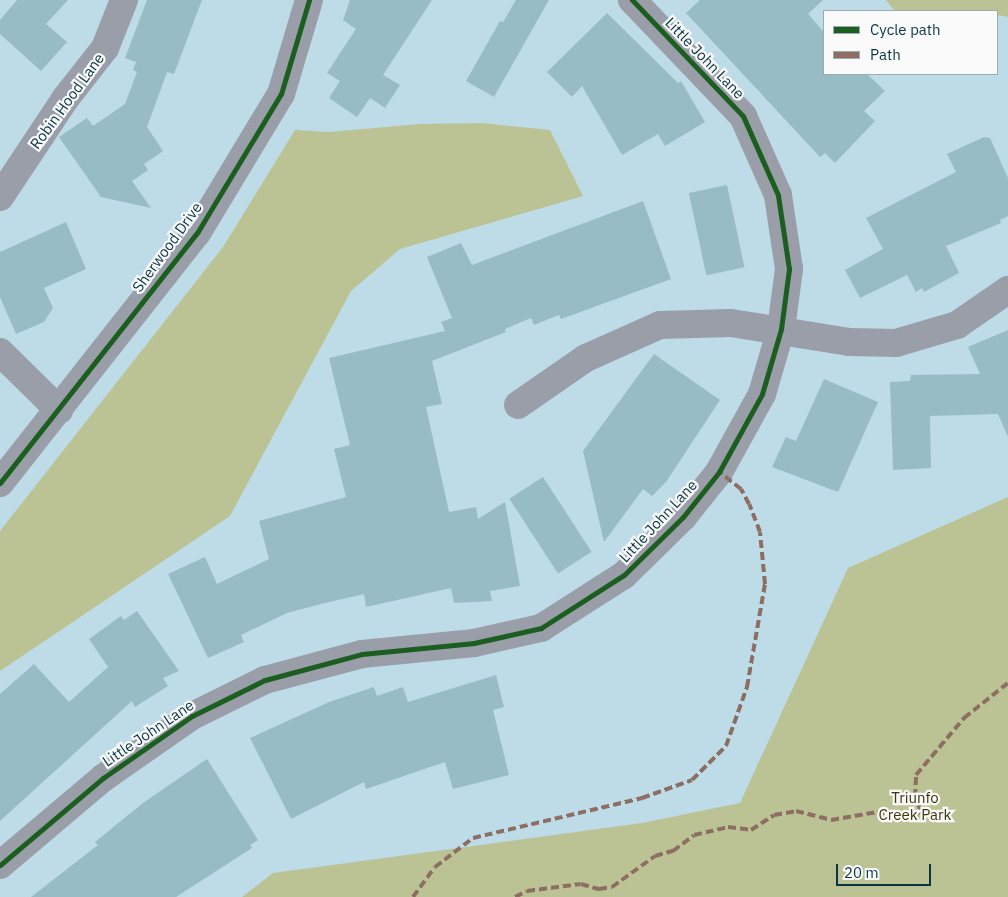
<!DOCTYPE html>
<html>
<head>
<meta charset="utf-8">
<style>
	body { margin:0 }
	#map { position:relative; width:1008px; height:897px; overflow:hidden; background:#bedbe8; font-family:"IBM Plex Sans",sans-serif }
	div>[style] { position:absolute }
	.green>* { inset:0; background:#bbc394 }
	.building>* { inset:0; background:#98bcc4; transform-origin:0 0 }
	.street>* { height:28px; margin:-14px; padding:0 14px; transform-origin:14px; border-radius:14px; background:#999ea9 }
	.quiet>* { height:4px; margin-top:-2px; transform-origin:0; background:repeating-linear-gradient(90deg,#8d6e63 0 8px,transparent 0 12px) }
	.cycleway>* { height:5px; margin:-2.5px; padding:0 2.5px; transform-origin:2.5px; border-radius:2.5px; background:#1b5e20 }
	span { translate:-50% -50%; white-space:nowrap; text-align:center; line-height:1.15; -webkit-text-stroke:4.5px #fafafa; paint-order:stroke }
	.street-label { font-size:15px; color:#083644 }
	.park-label { font-size:15px; color:#3b3709 }
	.legend { position:absolute; left:823px; top:10px; width:175px; height:65px; box-sizing:border-box; background:#fafafa; border:1px solid #99acb1; margin:0; padding:6px 9px; list-style:none; font-size:15px; color:#083644 }
	.legend li { display:flex; align-items:center; gap:10px; height:25px }
	.legend b { width:25px; border:1px solid #99acb1 }
	.scale { position:absolute; left:836px; top:864px; width:95px; height:22px; box-sizing:border-box; border:2px solid #083644; border-top:0; padding-left:6px; font-size:15px; line-height:18px; white-space:nowrap; color:#083644; -webkit-text-stroke:4px #fafafa; paint-order:stroke }
</style>
</head>
<body>
<div id="map">
	<div class="green">
		<div style="clip-path:polygon(886px 0,1008px 0,1008px 17px,997px 15px,997px 11px,895px 11px)"></div>
		<div style="clip-path:polygon(482px 123px,550px 130px,583px 196px,400px 249px,351px 291px,230px 516px,0 671px,0 531px,223px 247px,295px 130px,329px 132px,421px 124px)"></div>
		<div style="clip-path:polygon(1008px 497px,1008px 897px,242px 897px,273px 873px,642px 823px,740px 803px,848px 568px)"></div>
	</div>
	<div class="building">
		<div style="clip-path:polygon(17px 0,68px 0,46px 24px,67px 42px,41px 71px,0 34px,0 20px)"></div>
		<div style="clip-path:polygon(147px 0,202px 0,174px 74px,167px 72px,147px 127px,163px 151px,144px 164px,148px 170px,132px 181px,151px 208px,101px 197px,59px 137px,87px 118px,93px 126px,125px 104px,137px 72px,133px 70px,136px 62px,125px 58px)"></div>
		<div style="clip-path:polygon(350px 0,432px 0,383px 75px,400px 85px,385px 108px,370px 98px,357px 117px,329px 98px,340px 81px,327px 73px,356px 29px,343px 20px)"></div>
		<div style="clip-path:polygon(516px 0,549px 0,494px 97px,466px 81px,500px 21px,503px 22px)"></div>
		<div style="clip-path:polygon(700px 0,823px 0,808px 14px,824px 32px,824px 74px,867px 74px,885px 91px,864px 111px,875px 121px,835px 163px,825px 153px,820px 157px,686px 13px)"></div>
		<div style="clip-path:polygon(607px 13px,678px 83px,681px 81px,705px 122px,665px 146px,658px 134px,622px 155px,582px 86px,572px 97px,547px 72px)"></div>
		<div style="clip-path:polygon(984px 137px,990px 138px,1008px 178px,1008px 216px,1000px 220px,1001px 223px,946px 246px,959px 273px,924px 292px,922px 288px,916px 292px,907px 275px,860px 298px,845px 270px,883px 249px,866px 218px,956px 172px,947px 154px)"></div>
		<div style="left:727px;top:185px;width:84px;height:39px;rotate:78deg"></div>
		<div style="clip-path:polygon(643px 201px,671px 279px,561px 319px,559px 315px,534px 325px,531px 318px,505px 329px,506px 332px,432px 361px,442px 404px,426px 407px,449px 512px,476px 507px,478px 519px,505px 502px,520px 586px,490px 591px,492px 601px,454px 603px,451px 588px,366px 607px,364px 594px,321px 604px,287px 613px,241px 635px,244px 642px,208px 658px,168px 574px,205px 557px,217px 584px,269px 559px,259px 521px,346px 497px,334px 449px,350px 445px,329px 358px,445px 331px,441px 322px,452px 318px,427px 257px,461px 243px,472px 265px)"></div>
		<div style="clip-path:polygon(66px 222px,86px 269px,44px 288px,53px 308px,44px 322px,16px 334px,0 297px,0 252px)"></div>
		<div style="clip-path:polygon(1008px 330px,1008px 437px,998px 414px,930px 416px,931px 468px,893px 470px,890px 382px,910px 381px,911px 375px,980px 374px,968px 347px)"></div>
		<div style="clip-path:polygon(654px 354px,720px 400px,666px 482px,652px 496px,643px 489px,604px 542px,583px 451px)"></div>
		<div style="clip-path:polygon(824px 379px,878px 402px,838px 492px,772px 467px,786px 437px,796px 441px)"></div>
		<div style="left:543px;top:477px;width:89px;height:40px;rotate:57deg"></div>
		<div style="clip-path:polygon(137px 611px,179px 671px,163px 678px,168px 686px,135px 707px,132px 701px,0 821px,0 694px,34px 664px,69px 702px,108px 667px,89px 639px,121px 616px,124px 620px)"></div>
		<div style="clip-path:polygon(496px 675px,504px 707px,493px 710px,509px 775px,453px 789px,445px 762px,366px 789px,364px 782px,291px 819px,250px 738px,329px 702px,374px 687px,377px 696px,403px 687px,408px 702px)"></div>
		<div style="clip-path:polygon(207px 759px,258px 840px,250px 845px,252px 848px,176px 897px,31px 897px,98px 845px,95px 842px,143px 803px)"></div>
	</div>
	<div class="street">
		<div style="left:0;top:197px;width:118px;rotate:-56.4deg"></div>
		<div style="left:65px;top:99px;width:65px;rotate:-51.9deg"></div>
		<div style="left:105px;top:48px;width:52px;rotate:-68.4deg"></div>
		<div style="left:0;top:352px;width:83px;rotate:44.5deg"></div>
		<div style="left:518px;top:405px;width:83px;rotate:-34.7deg"></div>
		<div style="left:586px;top:358px;width:81px;rotate:-24deg"></div>
		<div style="left:660px;top:325px;width:71px;rotate:-1.6deg"></div>
		<div style="left:731px;top:323px;width:120px;rotate:9.1deg"></div>
		<div style="left:849px;top:342px;width:47px;rotate:1.2deg"></div>
		<div style="left:896px;top:343px;width:64px;rotate:-16.4deg"></div>
		<div style="left:957px;top:325px;width:62px;rotate:-34.5deg"></div>
		<div style="left:0;top:483px;width:318px;rotate:-51.8deg"></div>
		<div style="left:197px;top:233px;width:162px;rotate:-58.9deg"></div>
		<div style="left:281px;top:94px;width:98px;rotate:-73.4deg"></div>
		<div style="left:0;top:865px;width:135px;rotate:-40.2deg"></div>
		<div style="left:103px;top:778px;width:108px;rotate:-34.9deg"></div>
		<div style="left:192px;top:716px;width:81px;rotate:-26.3deg"></div>
		<div style="left:265px;top:680px;width:100px;rotate:-15deg"></div>
		<div style="left:362px;top:654px;width:113px;rotate:-5.6deg"></div>
		<div style="left:474px;top:643px;width:69px;rotate:-12.6deg"></div>
		<div style="left:541px;top:628px;width:98px;rotate:-32.6deg"></div>
		<div style="left:624px;top:575px;width:83px;rotate:-44.5deg"></div>
		<div style="left:683px;top:517px;width:58px;rotate:-51.3deg"></div>
		<div style="left:719px;top:472px;width:89px;rotate:-61.1deg"></div>
		<div style="left:762px;top:394px;width:68px;rotate:-73.7deg"></div>
		<div style="left:781px;top:329px;width:61px;rotate:-82.4deg"></div>
		<div style="left:789px;top:269px;width:75px;rotate:-98.5deg"></div>
		<div style="left:778px;top:195px;width:86px;rotate:-113.9deg"></div>
		<div style="left:743px;top:116px;width:161px;rotate:-133.7deg"></div>
	</div>
	<div class="quiet">
		<div style="left:413px;top:897px;width:37px;rotate:-54deg"></div>
		<div style="left:435px;top:867px;width:48px;rotate:-37.3deg"></div>
		<div style="left:473px;top:838px;width:174px;rotate:-13.3deg"></div>
		<div style="left:642px;top:798px;width:53px;rotate:-19.8deg"></div>
		<div style="left:692px;top:780px;width:48px;rotate:-45deg"></div>
		<div style="left:726px;top:746px;width:63px;rotate:-70.4deg"></div>
		<div style="left:747px;top:687px;width:105px;rotate:-80.1deg"></div>
		<div style="left:765px;top:584px;width:52px;rotate:-95.5deg"></div>
		<div style="left:760px;top:532px;width:30px;rotate:-111deg"></div>
		<div style="left:749px;top:504px;width:17px;rotate:-118deg"></div>
		<div style="left:741px;top:489px;width:28px;rotate:-142deg"></div>
		<div style="left:515px;top:897px;width:13px;rotate:-27deg"></div>
		<div style="left:527px;top:891px;width:54px;rotate:-7.4deg"></div>
		<div style="left:581px;top:884px;width:19px;rotate:16deg"></div>
		<div style="left:599px;top:889px;width:13px;rotate:-9deg"></div>
		<div style="left:612px;top:887px;width:53px;rotate:-35.8deg"></div>
		<div style="left:655px;top:856px;width:19px;rotate:-16deg"></div>
		<div style="left:673px;top:851px;width:26px;rotate:-37deg"></div>
		<div style="left:694px;top:835px;width:35px;rotate:-13deg"></div>
		<div style="left:728px;top:827px;width:23px;rotate:7deg"></div>
		<div style="left:751px;top:830px;width:27px;rotate:-33deg"></div>
		<div style="left:774px;top:815px;width:22px;rotate:-10deg"></div>
		<div style="left:796px;top:811px;width:36px;rotate:14deg"></div>
		<div style="left:831px;top:820px;width:47px;rotate:-9.9deg"></div>
		<div style="left:877px;top:812px;width:16px;rotate:7deg"></div>
		<div style="left:893px;top:814px;width:16px;rotate:27deg"></div>
		<div style="left:907px;top:821px;width:17px;rotate:-36deg"></div>
		<div style="left:921px;top:811px;width:15px;rotate:-113deg"></div>
		<div style="left:915px;top:797px;width:22px;rotate:-87deg"></div>
		<div style="left:916px;top:775px;width:75px;rotate:-49.9deg"></div>
		<div style="left:964px;top:718px;width:56px;rotate:-38.5deg"></div>
	</div>
	<div class="cycleway">
		<div style="left:0;top:483px;width:318px;rotate:-51.8deg"></div>
		<div style="left:197px;top:233px;width:162px;rotate:-58.9deg"></div>
		<div style="left:281px;top:94px;width:98px;rotate:-73.4deg"></div>
		<div style="left:0;top:865px;width:135px;rotate:-40.2deg"></div>
		<div style="left:103px;top:778px;width:108px;rotate:-34.9deg"></div>
		<div style="left:192px;top:716px;width:81px;rotate:-26.3deg"></div>
		<div style="left:265px;top:680px;width:100px;rotate:-15deg"></div>
		<div style="left:362px;top:654px;width:113px;rotate:-5.6deg"></div>
		<div style="left:474px;top:643px;width:69px;rotate:-12.6deg"></div>
		<div style="left:541px;top:628px;width:98px;rotate:-32.6deg"></div>
		<div style="left:624px;top:575px;width:83px;rotate:-44.5deg"></div>
		<div style="left:683px;top:517px;width:58px;rotate:-51.3deg"></div>
		<div style="left:719px;top:472px;width:89px;rotate:-61.1deg"></div>
		<div style="left:762px;top:394px;width:68px;rotate:-73.7deg"></div>
		<div style="left:781px;top:329px;width:61px;rotate:-82.4deg"></div>
		<div style="left:789px;top:269px;width:75px;rotate:-98.5deg"></div>
		<div style="left:778px;top:195px;width:86px;rotate:-113.9deg"></div>
		<div style="left:743px;top:116px;width:161px;rotate:-133.7deg"></div>
	</div>
	<div class="street-label">
		<span style="left:705px;top:58px;rotate:46deg">Little John Lane</span>
		<span style="left:67px;top:101px;rotate:-54deg">Robin Hood Lane</span>
		<span style="left:167px;top:247px;rotate:-54deg">Sherwood Drive</span>
		<span style="left:658px;top:521px;rotate:-47deg">Little John Lane</span>
		<span style="left:148px;top:733px;rotate:-34deg">Little John Lane</span>
	</div>
	<div class="park-label">
		<span style="left:915px;top:806px">Triunfo<br>Creek Park</span>
	</div>
	<ul class="legend">
	<li><b style="height:6px;background:#1b5e20"></b>Cycle path</li>
	<li><b style="height:6px;background:#8d6e63"></b>Path</li>
	</ul>
	<div class="scale">20 m</div>
</div>
</body>
</html>
